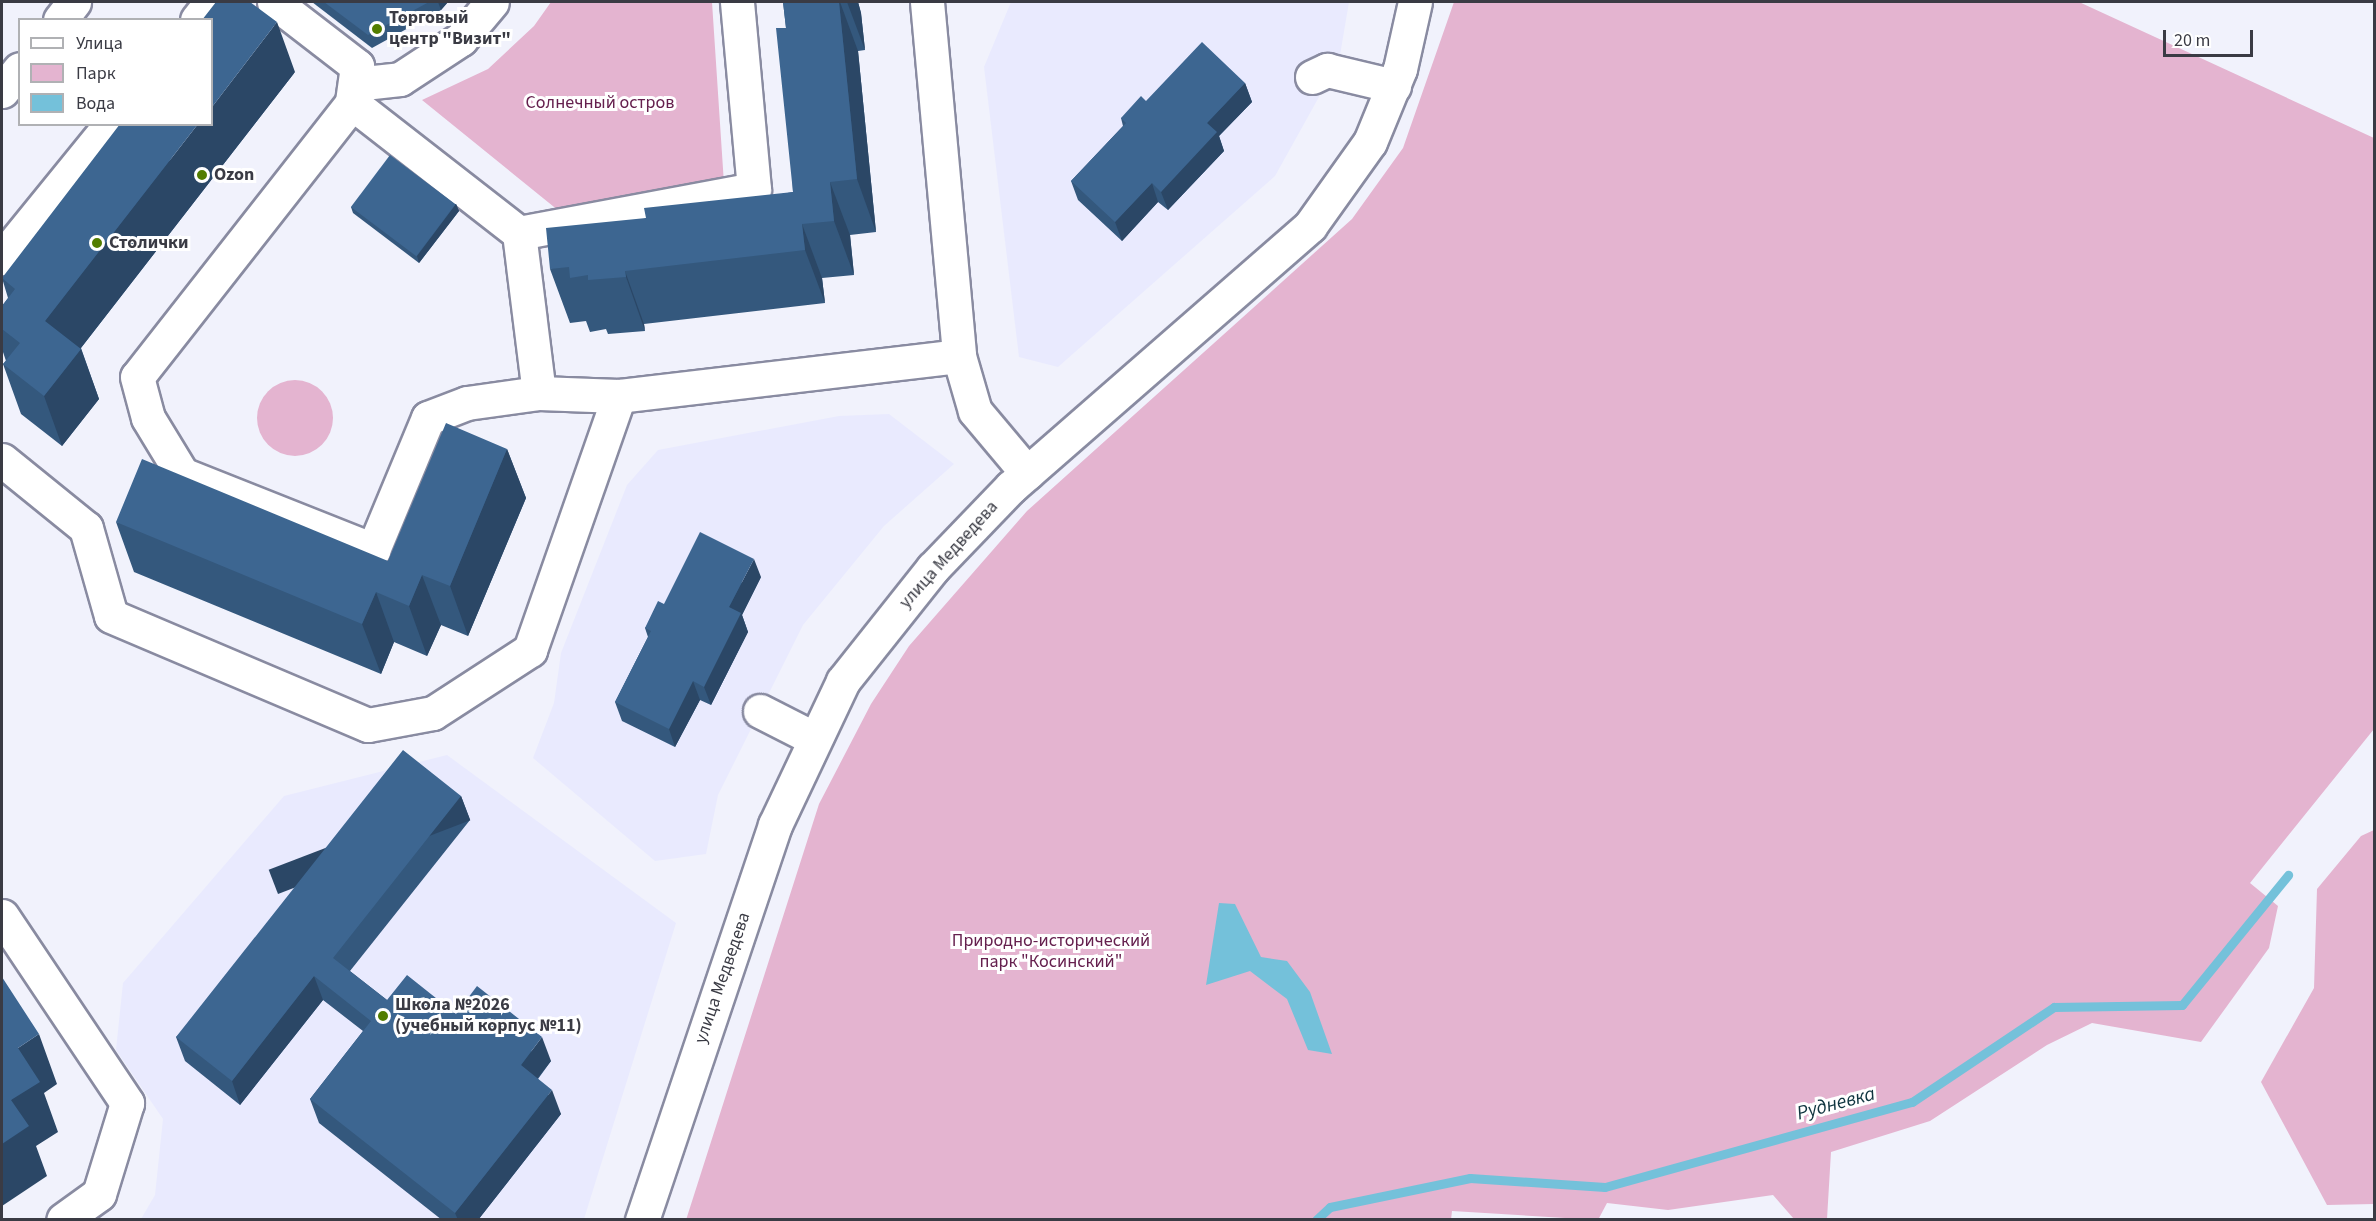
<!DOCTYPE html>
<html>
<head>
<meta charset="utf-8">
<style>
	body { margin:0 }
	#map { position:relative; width:2376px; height:1221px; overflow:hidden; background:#f1f2fc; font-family:"Source Sans 3",sans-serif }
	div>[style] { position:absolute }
	.built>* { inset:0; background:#e9eafe }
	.green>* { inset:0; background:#e4b4d0 }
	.round { border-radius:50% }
	.water>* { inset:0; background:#74c1da }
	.stream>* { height:9px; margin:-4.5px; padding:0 4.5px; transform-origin:4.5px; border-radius:4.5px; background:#74c1da }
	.roads { filter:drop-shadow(2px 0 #898ba1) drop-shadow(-2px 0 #898ba1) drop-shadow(0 2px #898ba1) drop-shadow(0 -2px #898ba1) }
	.minor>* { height:33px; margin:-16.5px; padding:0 16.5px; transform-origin:16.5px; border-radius:16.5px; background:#fff }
	.wall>* { inset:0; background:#34587d }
	.shaded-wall>* { inset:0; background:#2b4766; transform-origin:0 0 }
	.building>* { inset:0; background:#3d6691; transform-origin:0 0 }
	.dots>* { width:16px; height:16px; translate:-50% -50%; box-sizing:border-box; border:3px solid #fff; border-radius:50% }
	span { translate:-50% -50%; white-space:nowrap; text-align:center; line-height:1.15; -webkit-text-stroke:6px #fff; paint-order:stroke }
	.poi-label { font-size:18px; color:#3a3b44; font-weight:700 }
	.left { translate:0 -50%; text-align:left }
	.park-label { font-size:18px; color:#65204e }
	.street-label { font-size:18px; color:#3a3b44 }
	.water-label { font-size:20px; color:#0f343f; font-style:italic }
	.frame { position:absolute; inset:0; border:3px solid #3a3b44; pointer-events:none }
	.legend { position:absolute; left:18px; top:18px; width:195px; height:108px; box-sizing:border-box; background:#fff; border:2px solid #b0b1b4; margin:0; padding:8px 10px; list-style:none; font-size:18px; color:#3a3b44 }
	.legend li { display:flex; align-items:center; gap:12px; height:30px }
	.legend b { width:30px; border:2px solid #b0b1b4 }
	.scale { position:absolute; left:2163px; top:30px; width:90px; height:27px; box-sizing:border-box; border:3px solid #3a3b44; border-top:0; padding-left:8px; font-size:18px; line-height:21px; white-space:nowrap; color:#3a3b44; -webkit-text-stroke:4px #fff; paint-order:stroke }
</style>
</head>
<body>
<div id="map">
	<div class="built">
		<div style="clip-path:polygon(1011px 2px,1349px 2px,1339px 61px,1275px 176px,1058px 367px,1019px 357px,984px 67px)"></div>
		<div style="clip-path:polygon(889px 414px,954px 464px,884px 526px,803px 625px,718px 795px,706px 854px,655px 861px,533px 758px,554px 703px,561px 653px,627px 485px,658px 450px,839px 416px)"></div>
		<div style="clip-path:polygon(447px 755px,676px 923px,584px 1219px,141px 1219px,155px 1195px,163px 1119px,116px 1050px,123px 983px,284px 796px)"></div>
	</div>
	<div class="green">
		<div style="clip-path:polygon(551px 2px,712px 2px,724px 184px,559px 211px,422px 100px,488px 69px,534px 26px)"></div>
		<div style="clip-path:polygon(1454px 2px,2079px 2px,2374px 138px,2374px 729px,2250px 883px,2278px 906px,2269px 948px,2201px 1042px,2092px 1023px,2047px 1045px,1930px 1121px,1831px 1152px,1827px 1219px,1794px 1219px,1773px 1195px,1668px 1210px,1607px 1203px,1598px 1220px,1452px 1211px,1451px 1220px,686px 1220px,819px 804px,871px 704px,909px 646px,1027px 511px,1352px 219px,1403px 148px)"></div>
		<div class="round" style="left:257px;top:380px;width:76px;height:76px"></div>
		<div style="clip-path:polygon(2374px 830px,2374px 1204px,2327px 1205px,2261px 1082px,2314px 988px,2317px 889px,2361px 836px)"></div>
	</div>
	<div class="water">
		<div style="clip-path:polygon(1219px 903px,1235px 904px,1261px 957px,1287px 961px,1310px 992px,1332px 1054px,1308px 1050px,1287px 999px,1250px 971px,1206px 985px)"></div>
	</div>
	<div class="stream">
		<div style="left:1316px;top:1220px;width:19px;rotate:-43deg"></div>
		<div style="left:1330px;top:1207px;width:143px;rotate:-11.7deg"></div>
		<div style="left:1470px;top:1178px;width:135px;rotate:3.8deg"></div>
		<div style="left:1605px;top:1187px;width:319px;rotate:-15.5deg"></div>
		<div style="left:1912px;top:1102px;width:171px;rotate:-33.8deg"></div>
		<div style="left:2054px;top:1007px;width:128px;rotate:-0.9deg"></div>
		<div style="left:2182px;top:1005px;width:168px;rotate:-50.8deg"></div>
	</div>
	<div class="roads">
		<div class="minor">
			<div style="left:274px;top:2px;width:105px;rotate:37.6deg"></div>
			<div style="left:357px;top:66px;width:37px;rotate:98deg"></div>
			<div style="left:352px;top:103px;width:348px;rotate:128.1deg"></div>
			<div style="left:137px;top:377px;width:42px;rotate:75deg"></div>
			<div style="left:148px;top:418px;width:66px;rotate:58.7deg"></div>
			<div style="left:182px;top:474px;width:206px;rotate:21.7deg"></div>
			<div style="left:373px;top:550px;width:143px;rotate:-67.4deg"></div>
			<div style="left:428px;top:418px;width:42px;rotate:-21deg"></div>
			<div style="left:467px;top:403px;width:73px;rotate:-7.9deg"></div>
			<div style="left:539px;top:393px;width:80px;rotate:2.1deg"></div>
			<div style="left:619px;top:396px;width:342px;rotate:-6.7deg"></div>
			<div style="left:927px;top:2px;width:355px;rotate:84.8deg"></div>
			<div style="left:959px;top:356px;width:57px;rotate:73.8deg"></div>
			<div style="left:975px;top:411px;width:81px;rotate:50deg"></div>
			<div style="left:60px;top:20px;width:23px;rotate:-52deg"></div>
			<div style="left:197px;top:20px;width:23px;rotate:-52deg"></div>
			<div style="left:1312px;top:77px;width:17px;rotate:-25deg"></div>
			<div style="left:1327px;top:70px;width:69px;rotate:13.4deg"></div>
			<div style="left:355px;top:84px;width:45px;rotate:-6.3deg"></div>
			<div style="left:400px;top:79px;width:73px;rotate:-33.3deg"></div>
			<div style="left:461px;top:39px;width:48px;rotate:-50deg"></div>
			<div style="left:2px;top:91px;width:28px;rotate:-51deg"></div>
			<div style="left:352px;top:103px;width:212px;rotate:37.9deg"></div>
			<div style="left:519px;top:233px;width:239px;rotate:-10.6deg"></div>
			<div style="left:754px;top:189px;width:188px;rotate:-95.2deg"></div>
			<div style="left:519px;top:233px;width:161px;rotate:82.9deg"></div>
			<div style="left:2px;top:258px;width:173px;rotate:-50.9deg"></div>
			<div style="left:2px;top:460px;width:108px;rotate:39deg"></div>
			<div style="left:86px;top:528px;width:91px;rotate:74.1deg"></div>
			<div style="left:111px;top:616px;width:279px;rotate:23deg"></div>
			<div style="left:368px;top:725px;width:66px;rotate:-10.5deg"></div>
			<div style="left:433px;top:713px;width:116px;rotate:-33deg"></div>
			<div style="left:530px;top:650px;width:269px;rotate:-70.7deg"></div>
			<div style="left:760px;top:711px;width:59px;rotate:27deg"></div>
			<div style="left:2px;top:916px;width:225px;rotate:56.2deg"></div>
			<div style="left:127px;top:1103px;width:95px;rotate:107.1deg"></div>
			<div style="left:99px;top:1194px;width:44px;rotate:144.2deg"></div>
			<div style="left:642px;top:1220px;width:417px;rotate:-71.4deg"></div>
			<div style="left:775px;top:825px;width:159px;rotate:-64.7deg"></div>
			<div style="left:843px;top:681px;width:144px;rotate:-51.5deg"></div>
			<div style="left:933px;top:568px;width:112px;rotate:-46.1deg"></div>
			<div style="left:1011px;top:487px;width:397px;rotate:-41.1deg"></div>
			<div style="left:1310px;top:226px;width:103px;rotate:-54.5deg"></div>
			<div style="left:1370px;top:142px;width:79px;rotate:-67.7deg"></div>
			<div style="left:1400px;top:69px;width:69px;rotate:-77.4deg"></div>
		</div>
	</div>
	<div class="wall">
		<div style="clip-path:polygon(312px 2px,448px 2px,441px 10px,372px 48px)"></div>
		<div style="clip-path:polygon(783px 2px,858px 2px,861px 13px,865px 50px,858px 51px,876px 232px,850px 235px,854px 275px,822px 278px,825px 303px,644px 324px,645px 331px,608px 334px,606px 329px,590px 332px,586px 321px,570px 323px,550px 269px,646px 218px,793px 192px,786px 28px)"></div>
		<div style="clip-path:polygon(295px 72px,81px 348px,99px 399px,62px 446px,21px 414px,3px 364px,6px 361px,2px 349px,2px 306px,8px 298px,2px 278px)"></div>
		<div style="clip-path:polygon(1245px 83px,1252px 102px,1219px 136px,1224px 151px,1168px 210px,1158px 202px,1122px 241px,1078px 200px,1071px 181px,1123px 126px,1121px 118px)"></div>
		<div style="clip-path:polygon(456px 204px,459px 211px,419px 263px,353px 213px,351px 207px)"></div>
		<div style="clip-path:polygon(507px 449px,526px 498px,468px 636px,441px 625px,427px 656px,394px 642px,381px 674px,134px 572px,116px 522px,388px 561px)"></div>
		<div style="clip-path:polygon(761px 577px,742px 615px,748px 632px,711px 705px,700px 700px,675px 747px,622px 721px,615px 702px,648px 637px,645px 628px,664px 604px)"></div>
		<div style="clip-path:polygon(461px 796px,470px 820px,350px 971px,387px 1000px,456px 1014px,551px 1061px,538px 1079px,561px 1114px,478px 1220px,442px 1220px,319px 1123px,310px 1099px,363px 1031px,323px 1000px,240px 1105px,185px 1061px,176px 1037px)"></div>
	</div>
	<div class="shaded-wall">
		<div style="clip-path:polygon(438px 2px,448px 2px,441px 10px)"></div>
		<div style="clip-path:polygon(839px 2px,840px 2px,858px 51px,876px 232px,857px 179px)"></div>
		<div style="clip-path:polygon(847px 2px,858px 2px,861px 13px,865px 50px)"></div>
		<div style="clip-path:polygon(277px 22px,295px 72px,63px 371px,45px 321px,198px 124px,212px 124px,212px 107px)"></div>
		<div style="clip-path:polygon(1245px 83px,1252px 102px,1219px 136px,1224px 151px,1168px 210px,1161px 192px,1207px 123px)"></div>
		<div style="clip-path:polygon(830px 182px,850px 235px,854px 275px,834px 221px)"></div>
		<div style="clip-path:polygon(1152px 183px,1158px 202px,1122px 241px,1115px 222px)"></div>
		<div style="clip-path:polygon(456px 204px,459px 211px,419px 263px,417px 256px)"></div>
		<div style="clip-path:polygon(802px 224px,822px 278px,825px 303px,805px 250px)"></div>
		<div style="clip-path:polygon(625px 271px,644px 324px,645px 331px,626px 277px)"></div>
		<div style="clip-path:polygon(81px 349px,99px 399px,62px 446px,44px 396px)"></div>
		<div style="clip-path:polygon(507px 449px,526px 498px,468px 636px,450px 586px)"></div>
		<div style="clip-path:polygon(754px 559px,761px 577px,742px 615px,748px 632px,711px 705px,704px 687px,729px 607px)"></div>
		<div style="clip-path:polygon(422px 575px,441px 625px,427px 656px,409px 606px)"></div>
		<div style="clip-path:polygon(376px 592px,394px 642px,381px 674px,362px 624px)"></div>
		<div style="clip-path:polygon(693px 681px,700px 700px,675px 747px,669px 729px)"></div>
		<div style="left:461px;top:796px;width:26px;height:206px;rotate:69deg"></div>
		<div style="clip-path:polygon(314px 976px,323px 1000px,240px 1105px,232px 1081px)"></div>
		<div style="clip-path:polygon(39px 1034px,57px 1084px,44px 1093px,58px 1132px,36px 1146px,47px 1176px,2px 1206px,2px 1144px,11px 1100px,18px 1048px)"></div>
		<div style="clip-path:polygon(542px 1037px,551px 1061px,529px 1089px,521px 1065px)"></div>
		<div style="clip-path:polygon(552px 1090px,561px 1114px,478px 1220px,458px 1220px,455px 1213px)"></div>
	</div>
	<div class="building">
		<div style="clip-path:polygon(216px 2px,250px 2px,277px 22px,212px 107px,212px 20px,202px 20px)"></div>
		<div style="clip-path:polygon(324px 2px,429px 2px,368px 35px)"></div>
		<div style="clip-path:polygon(783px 2px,839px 2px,857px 179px,830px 182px,834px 221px,802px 224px,805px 250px,625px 271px,626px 277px,588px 280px,588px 275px,570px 278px,569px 267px,550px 269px,546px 228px,646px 218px,644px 208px,793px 192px,776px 28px,786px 28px)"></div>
		<div style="clip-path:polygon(1202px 42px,1245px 83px,1207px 123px,1217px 132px,1161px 192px,1152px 183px,1115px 222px,1071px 181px,1126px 123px,1121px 118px,1141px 96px,1146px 101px)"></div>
		<div style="clip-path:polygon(120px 124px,198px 124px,45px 321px,81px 349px,44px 396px,3px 364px,20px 343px,2px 329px,2px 306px,15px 289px,2px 278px)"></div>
		<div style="left:390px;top:155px;width:82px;height:65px;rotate:37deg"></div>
		<div style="clip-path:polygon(446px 423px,507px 449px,450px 586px,422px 575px,409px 606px,376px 592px,362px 624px,116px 522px,142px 459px,388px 561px)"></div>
		<div style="clip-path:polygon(700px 532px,754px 559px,729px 607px,741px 613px,704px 687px,693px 681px,669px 729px,615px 702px,651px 631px,645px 628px,658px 601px,664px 604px)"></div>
		<div style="clip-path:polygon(403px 750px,461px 796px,333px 958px,387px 1000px,407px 975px,456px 1014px,477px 986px,542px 1037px,521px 1065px,552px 1090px,455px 1213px,310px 1099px,371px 1021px,314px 976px,232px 1081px,176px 1037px)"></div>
		<div style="clip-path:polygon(2px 977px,39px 1034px,18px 1048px,40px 1082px,11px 1100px,29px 1126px,2px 1144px)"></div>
	</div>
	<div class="dots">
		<div style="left:377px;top:29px;background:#527d00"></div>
		<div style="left:202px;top:175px;background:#527d00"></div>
		<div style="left:97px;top:243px;background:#527d00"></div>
		<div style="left:383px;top:1016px;background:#527d00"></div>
	</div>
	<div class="poi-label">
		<span class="left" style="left:389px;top:29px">Торговый<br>центр "Визит"</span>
		<span class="left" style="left:214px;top:175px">Ozon</span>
		<span class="left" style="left:109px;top:243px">Столички</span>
		<span class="left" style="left:395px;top:1016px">Школа №2026<br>(учебный корпус №11)</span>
	</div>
	<div class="park-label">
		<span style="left:600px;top:103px">Солнечный остров</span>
		<span style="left:1051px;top:952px">Природно-исторический<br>парк "Косинский"</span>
	</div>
	<div class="street-label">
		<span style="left:949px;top:555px;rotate:-48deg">улица Медведева</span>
		<span style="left:723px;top:978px;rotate:-71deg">улица Медведева</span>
	</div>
	<div class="water-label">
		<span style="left:1836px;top:1104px;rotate:-15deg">Рудневка</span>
	</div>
	<div class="frame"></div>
	<ul class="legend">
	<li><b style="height:8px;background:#fff"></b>Улица</li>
	<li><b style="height:16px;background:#e4b4d0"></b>Парк</li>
	<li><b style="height:16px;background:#74c1da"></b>Вода</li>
	</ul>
	<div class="scale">20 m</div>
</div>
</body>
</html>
